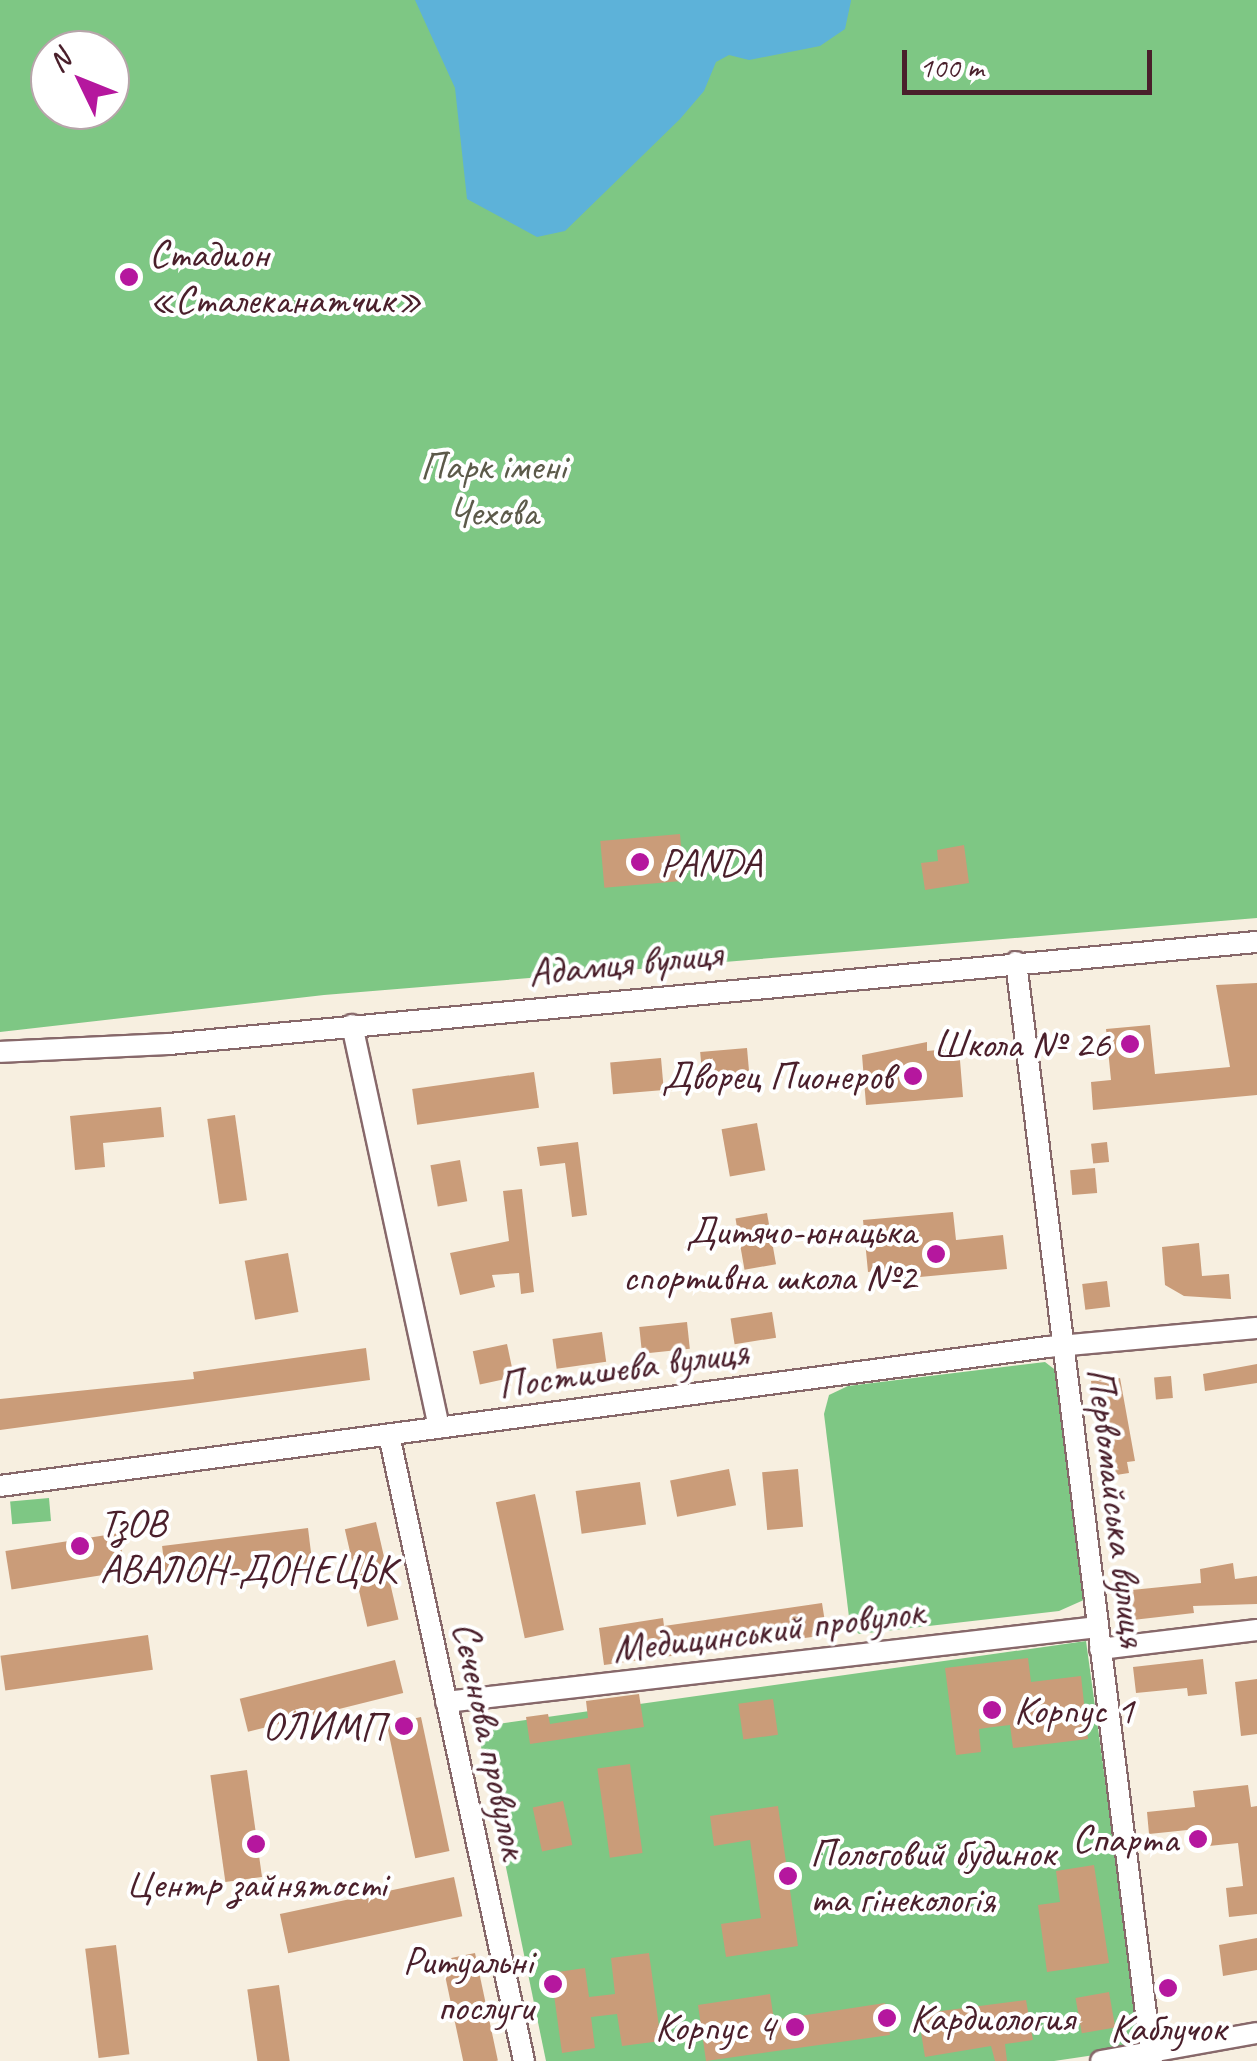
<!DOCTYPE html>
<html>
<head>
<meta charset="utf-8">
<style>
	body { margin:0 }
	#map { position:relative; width:1257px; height:2061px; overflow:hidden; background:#f7efe0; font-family:Caveat,sans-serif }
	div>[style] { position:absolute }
	.green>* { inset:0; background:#7ec784; transform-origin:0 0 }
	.water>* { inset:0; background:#5db2d9 }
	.building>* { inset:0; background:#ca9c79; transform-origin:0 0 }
	.roads { filter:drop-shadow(2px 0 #87686a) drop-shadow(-2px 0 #87686a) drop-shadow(0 2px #87686a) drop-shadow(0 -2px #87686a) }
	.minor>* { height:20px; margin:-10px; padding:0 10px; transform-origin:10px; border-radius:10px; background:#fff }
	.dots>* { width:28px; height:28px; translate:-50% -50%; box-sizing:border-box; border:5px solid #fff; border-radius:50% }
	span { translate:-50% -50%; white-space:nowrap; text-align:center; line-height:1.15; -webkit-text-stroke:8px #fff; paint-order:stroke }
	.poi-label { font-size:40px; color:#4a1f2b }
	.left { translate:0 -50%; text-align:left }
	.right { translate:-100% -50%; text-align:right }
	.park-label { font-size:40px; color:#5c5a4a }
	.street-label { font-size:40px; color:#4a1f2b }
	.north { position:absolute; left:30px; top:30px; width:100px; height:100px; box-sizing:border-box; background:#fff; border:2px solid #b7a5aa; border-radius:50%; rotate:313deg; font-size:28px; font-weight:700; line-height:40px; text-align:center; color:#4a1f2b }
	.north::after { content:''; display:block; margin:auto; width:35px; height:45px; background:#b5179e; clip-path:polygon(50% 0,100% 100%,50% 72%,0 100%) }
	.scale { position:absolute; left:902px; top:50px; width:250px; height:45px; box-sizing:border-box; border:5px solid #4a1f2b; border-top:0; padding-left:12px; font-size:30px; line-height:35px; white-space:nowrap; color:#4a1f2b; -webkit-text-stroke:8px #fff; paint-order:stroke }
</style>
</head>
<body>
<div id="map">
	<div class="green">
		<div style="clip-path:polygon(evenodd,0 0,1257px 0,1257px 918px,324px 995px,0 1032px,0 0,50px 50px,110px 50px,110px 110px,50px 110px,50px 50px)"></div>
		<div style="clip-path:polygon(1045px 1362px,1058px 1372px,1086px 1599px,1059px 1611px,859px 1634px,850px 1625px,824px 1414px,829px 1395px,848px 1386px)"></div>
		<div style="left:49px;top:1498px;width:23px;height:39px;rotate:85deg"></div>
		<div style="clip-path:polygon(1086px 1641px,1142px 2048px,1054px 2061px,546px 2061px,477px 1727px)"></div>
	</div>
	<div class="water">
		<div style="clip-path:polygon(415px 0,851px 0,851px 1px,845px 29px,820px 46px,749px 60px,729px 55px,716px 62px,704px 91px,680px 119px,565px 231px,537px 237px,467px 199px,455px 88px)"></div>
	</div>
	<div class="building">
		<div style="left:680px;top:834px;width:47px;height:80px;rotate:85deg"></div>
		<div style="clip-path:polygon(964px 845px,969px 883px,925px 890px,921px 863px,938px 861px,937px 850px)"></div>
		<div style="clip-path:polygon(1257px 983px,1257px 1095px,1093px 1110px,1091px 1082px,1111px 1080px,1106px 1029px,1150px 1025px,1155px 1074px,1230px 1067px,1216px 985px)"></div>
		<div style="clip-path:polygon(927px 1042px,927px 1051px,959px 1048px,963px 1097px,866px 1105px,862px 1055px)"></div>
		<div style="left:747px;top:1048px;width:36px;height:47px;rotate:85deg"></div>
		<div style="left:661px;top:1058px;width:32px;height:51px;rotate:85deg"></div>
		<div style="left:534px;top:1072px;width:36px;height:123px;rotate:82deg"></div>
		<div style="clip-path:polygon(161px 1107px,164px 1137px,103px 1143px,105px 1167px,75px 1170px,70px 1116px)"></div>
		<div style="left:235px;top:1115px;width:86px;height:28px;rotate:82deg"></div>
		<div style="left:757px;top:1123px;width:48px;height:36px;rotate:80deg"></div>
		<div style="clip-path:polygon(578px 1142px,587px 1215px,572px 1217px,565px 1163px,540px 1166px,537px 1147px)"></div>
		<div style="left:1107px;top:1142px;width:20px;height:16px;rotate:84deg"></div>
		<div style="left:460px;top:1160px;width:42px;height:30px;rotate:80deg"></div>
		<div style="left:1095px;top:1168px;width:25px;height:25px;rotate:85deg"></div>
		<div style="clip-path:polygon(522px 1189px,534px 1292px,521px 1294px,519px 1273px,492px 1275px,495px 1287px,460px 1295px,450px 1253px,509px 1241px,503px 1191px)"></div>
		<div style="clip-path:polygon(953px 1212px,956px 1240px,1003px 1235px,1007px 1269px,887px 1280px,886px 1270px,868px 1272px,863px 1220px)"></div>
		<div style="left:767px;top:1213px;width:52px;height:32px;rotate:80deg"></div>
		<div style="clip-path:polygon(1199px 1243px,1202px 1276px,1229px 1274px,1231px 1299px,1184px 1296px,1165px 1285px,1162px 1247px)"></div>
		<div style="left:288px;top:1253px;width:60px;height:44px;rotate:80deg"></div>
		<div style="left:1107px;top:1281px;width:26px;height:25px;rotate:83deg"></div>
		<div style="left:772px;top:1312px;width:26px;height:42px;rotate:81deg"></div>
		<div style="left:687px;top:1322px;width:27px;height:48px;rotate:84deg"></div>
		<div style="left:602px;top:1332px;width:30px;height:50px;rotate:82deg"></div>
		<div style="left:507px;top:1344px;width:34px;height:35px;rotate:78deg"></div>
		<div style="clip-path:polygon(366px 1348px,370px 1380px,0 1430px,0 1399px,194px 1379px,193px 1372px)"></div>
		<div style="clip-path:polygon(1257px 1364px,1257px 1383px,1205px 1391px,1203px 1374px)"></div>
		<div style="left:1171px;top:1376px;width:22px;height:17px;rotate:85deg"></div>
		<div style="clip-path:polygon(1120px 1378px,1135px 1461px,1127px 1462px,1129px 1473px,1116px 1475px,1115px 1469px,1103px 1470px,1091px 1381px)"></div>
		<div style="left:729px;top:1469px;width:37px;height:60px;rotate:79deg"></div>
		<div style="left:798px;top:1469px;width:58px;height:36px;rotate:85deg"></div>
		<div style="left:640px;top:1482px;width:43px;height:65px;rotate:82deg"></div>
		<div style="left:535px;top:1494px;width:139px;height:40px;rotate:78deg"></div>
		<div style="left:376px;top:1522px;width:100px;height:32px;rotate:77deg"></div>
		<div style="left:308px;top:1528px;width:35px;height:147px;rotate:83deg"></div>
		<div style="left:119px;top:1533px;width:39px;height:115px;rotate:81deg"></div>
		<div style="clip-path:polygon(1233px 1563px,1235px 1579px,1257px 1576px,1257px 1604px,1193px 1606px,1194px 1613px,1124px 1621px,1122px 1591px,1201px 1583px,1200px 1569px)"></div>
		<div style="clip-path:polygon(822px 1603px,827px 1635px,604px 1665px,599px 1628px,663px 1618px,664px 1626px)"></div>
		<div style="left:148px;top:1635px;width:35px;height:149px;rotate:82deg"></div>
		<div style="clip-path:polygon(1028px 1658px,1031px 1682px,1081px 1676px,1088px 1739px,1013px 1748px,1010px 1725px,993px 1727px,979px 1729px,981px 1752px,956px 1755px,945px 1668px)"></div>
		<div style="clip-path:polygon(1203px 1659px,1207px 1694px,1188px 1696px,1187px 1688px,1136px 1693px,1133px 1667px)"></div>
		<div style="left:395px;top:1660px;width:34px;height:160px;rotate:76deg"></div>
		<div style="clip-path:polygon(1257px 1679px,1257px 1734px,1241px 1736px,1235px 1682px)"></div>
		<div style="clip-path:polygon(639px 1694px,644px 1727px,530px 1744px,526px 1717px,548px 1714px,550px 1724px,588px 1718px,586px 1701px)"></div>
		<div style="left:773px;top:1699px;width:36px;height:35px;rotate:82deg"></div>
		<div style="left:421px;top:1717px;width:137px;height:35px;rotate:78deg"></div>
		<div style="left:630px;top:1764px;width:90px;height:33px;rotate:82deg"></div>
		<div style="left:247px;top:1770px;width:108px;height:37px;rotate:82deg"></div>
		<div style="clip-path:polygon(1248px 1785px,1251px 1807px,1257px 1806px,1257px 1914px,1229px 1917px,1226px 1888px,1243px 1886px,1238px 1843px,1199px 1847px,1197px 1829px,1149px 1834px,1147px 1812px,1195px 1807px,1193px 1791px)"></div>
		<div style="left:563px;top:1801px;width:45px;height:31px;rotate:78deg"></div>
		<div style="clip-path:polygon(778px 1806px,798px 1946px,726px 1957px,721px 1924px,761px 1918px,750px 1840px,714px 1846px,710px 1816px)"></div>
		<div style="clip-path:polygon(1094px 1865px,1109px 1963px,1047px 1972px,1038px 1905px,1060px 1902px,1056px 1871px)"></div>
		<div style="left:454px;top:1877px;width:40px;height:178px;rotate:78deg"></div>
		<div style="clip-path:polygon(1257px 1938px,1257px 1970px,1223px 1976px,1219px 1945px)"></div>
		<div style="left:116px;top:1945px;width:110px;height:31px;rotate:83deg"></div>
		<div style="left:475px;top:1953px;width:110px;height:34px;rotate:78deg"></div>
		<div style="clip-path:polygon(649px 1953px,661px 2041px,622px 2046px,617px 2014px,591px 2017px,595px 2048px,562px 2053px,551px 1973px,585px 1968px,589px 1997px,615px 1994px,611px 1958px)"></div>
		<div style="left:279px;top:1985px;width:77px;height:32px;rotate:82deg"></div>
		<div style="left:1109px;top:1992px;width:36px;height:34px;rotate:80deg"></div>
		<div style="clip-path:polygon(770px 1994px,774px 2020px,885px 2003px,890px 2035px,706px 2061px,698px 2005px)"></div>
		<div style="clip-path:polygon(1026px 2000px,1033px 2040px,1005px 2044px,1007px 2061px,995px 2061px,991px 2046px,925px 2057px,918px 2014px)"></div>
	</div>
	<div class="roads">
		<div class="minor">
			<div style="left:1016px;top:962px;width:1107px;rotate:82.95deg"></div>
			<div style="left:352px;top:1025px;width:412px;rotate:77.8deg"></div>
			<div style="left:0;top:1052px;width:169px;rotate:-2.7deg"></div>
			<div style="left:169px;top:1044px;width:1093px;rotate:-5.36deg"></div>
			<div style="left:389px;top:1435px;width:640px;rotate:77.83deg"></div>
			<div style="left:0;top:1486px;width:1057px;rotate:-7.56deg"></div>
			<div style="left:1048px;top:1347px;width:210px;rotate:-5.2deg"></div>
			<div style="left:1100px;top:1649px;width:158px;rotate:-6.9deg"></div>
			<div style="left:446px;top:1702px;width:656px;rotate:-6.56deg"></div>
			<div style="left:1101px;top:2061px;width:158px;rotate:-10.2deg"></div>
		</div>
	</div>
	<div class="dots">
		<div style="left:129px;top:277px;background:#b5179e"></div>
		<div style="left:640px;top:862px;background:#b5179e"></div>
		<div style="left:1130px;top:1044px;background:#b5179e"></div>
		<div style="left:913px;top:1076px;background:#b5179e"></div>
		<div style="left:936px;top:1254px;background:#b5179e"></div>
		<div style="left:80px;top:1546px;background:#b5179e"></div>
		<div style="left:992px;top:1710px;background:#b5179e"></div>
		<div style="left:404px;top:1726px;background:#b5179e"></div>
		<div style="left:1198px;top:1839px;background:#b5179e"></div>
		<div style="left:256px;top:1844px;background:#b5179e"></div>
		<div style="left:788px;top:1876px;background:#b5179e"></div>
		<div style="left:553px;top:1984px;background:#b5179e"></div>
		<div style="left:1168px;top:1988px;background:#b5179e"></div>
		<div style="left:887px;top:2018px;background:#b5179e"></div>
		<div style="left:795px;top:2027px;background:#b5179e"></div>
	</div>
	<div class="poi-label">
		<span class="left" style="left:149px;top:277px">Стадион<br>«Сталеканатчик»</span>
		<span class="left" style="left:660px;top:862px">PANDA</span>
		<span class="right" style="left:1110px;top:1044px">Школа № 26</span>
		<span class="right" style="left:893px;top:1076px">Дворец Пионеров</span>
		<span class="right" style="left:916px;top:1254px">Дитячо-юнацька<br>спортивна школа №2</span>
		<span class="left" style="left:100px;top:1546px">ТзОВ<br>АВАЛОН-ДОНЕЦЬК</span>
		<span class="left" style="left:1014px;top:1710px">Корпус 1</span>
		<span class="right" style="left:384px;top:1726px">ОЛИМП</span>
		<span class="right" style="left:1178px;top:1839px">Спарта</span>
		<span class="left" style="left:810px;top:1876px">Пологовий будинок<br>та гінекологія</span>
		<span style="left:256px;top:1884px">Центр зайнятості</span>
		<span class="right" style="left:533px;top:1984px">Ритуальні<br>послуги</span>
		<span class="left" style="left:910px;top:2018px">Кардиология</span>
		<span class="right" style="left:775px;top:2027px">Корпус 4</span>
		<span style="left:1168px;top:2028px">Каблучок</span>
	</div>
	<div class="park-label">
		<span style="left:493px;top:489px">Парк імені<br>Чехова</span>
	</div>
	<div class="street-label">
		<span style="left:625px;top:963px;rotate:-6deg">Адамця вулиця</span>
		<span style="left:623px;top:1368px;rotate:-8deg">Постишева вулиця</span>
		<span style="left:1117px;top:1507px;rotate:83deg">Первомайська вулиця</span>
		<span style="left:768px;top:1630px;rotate:-7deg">Медицинський провулок</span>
		<span style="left:490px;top:1740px;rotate:78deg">Сєченова провулок</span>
	</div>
	<div class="north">N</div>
	<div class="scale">100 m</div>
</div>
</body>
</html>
